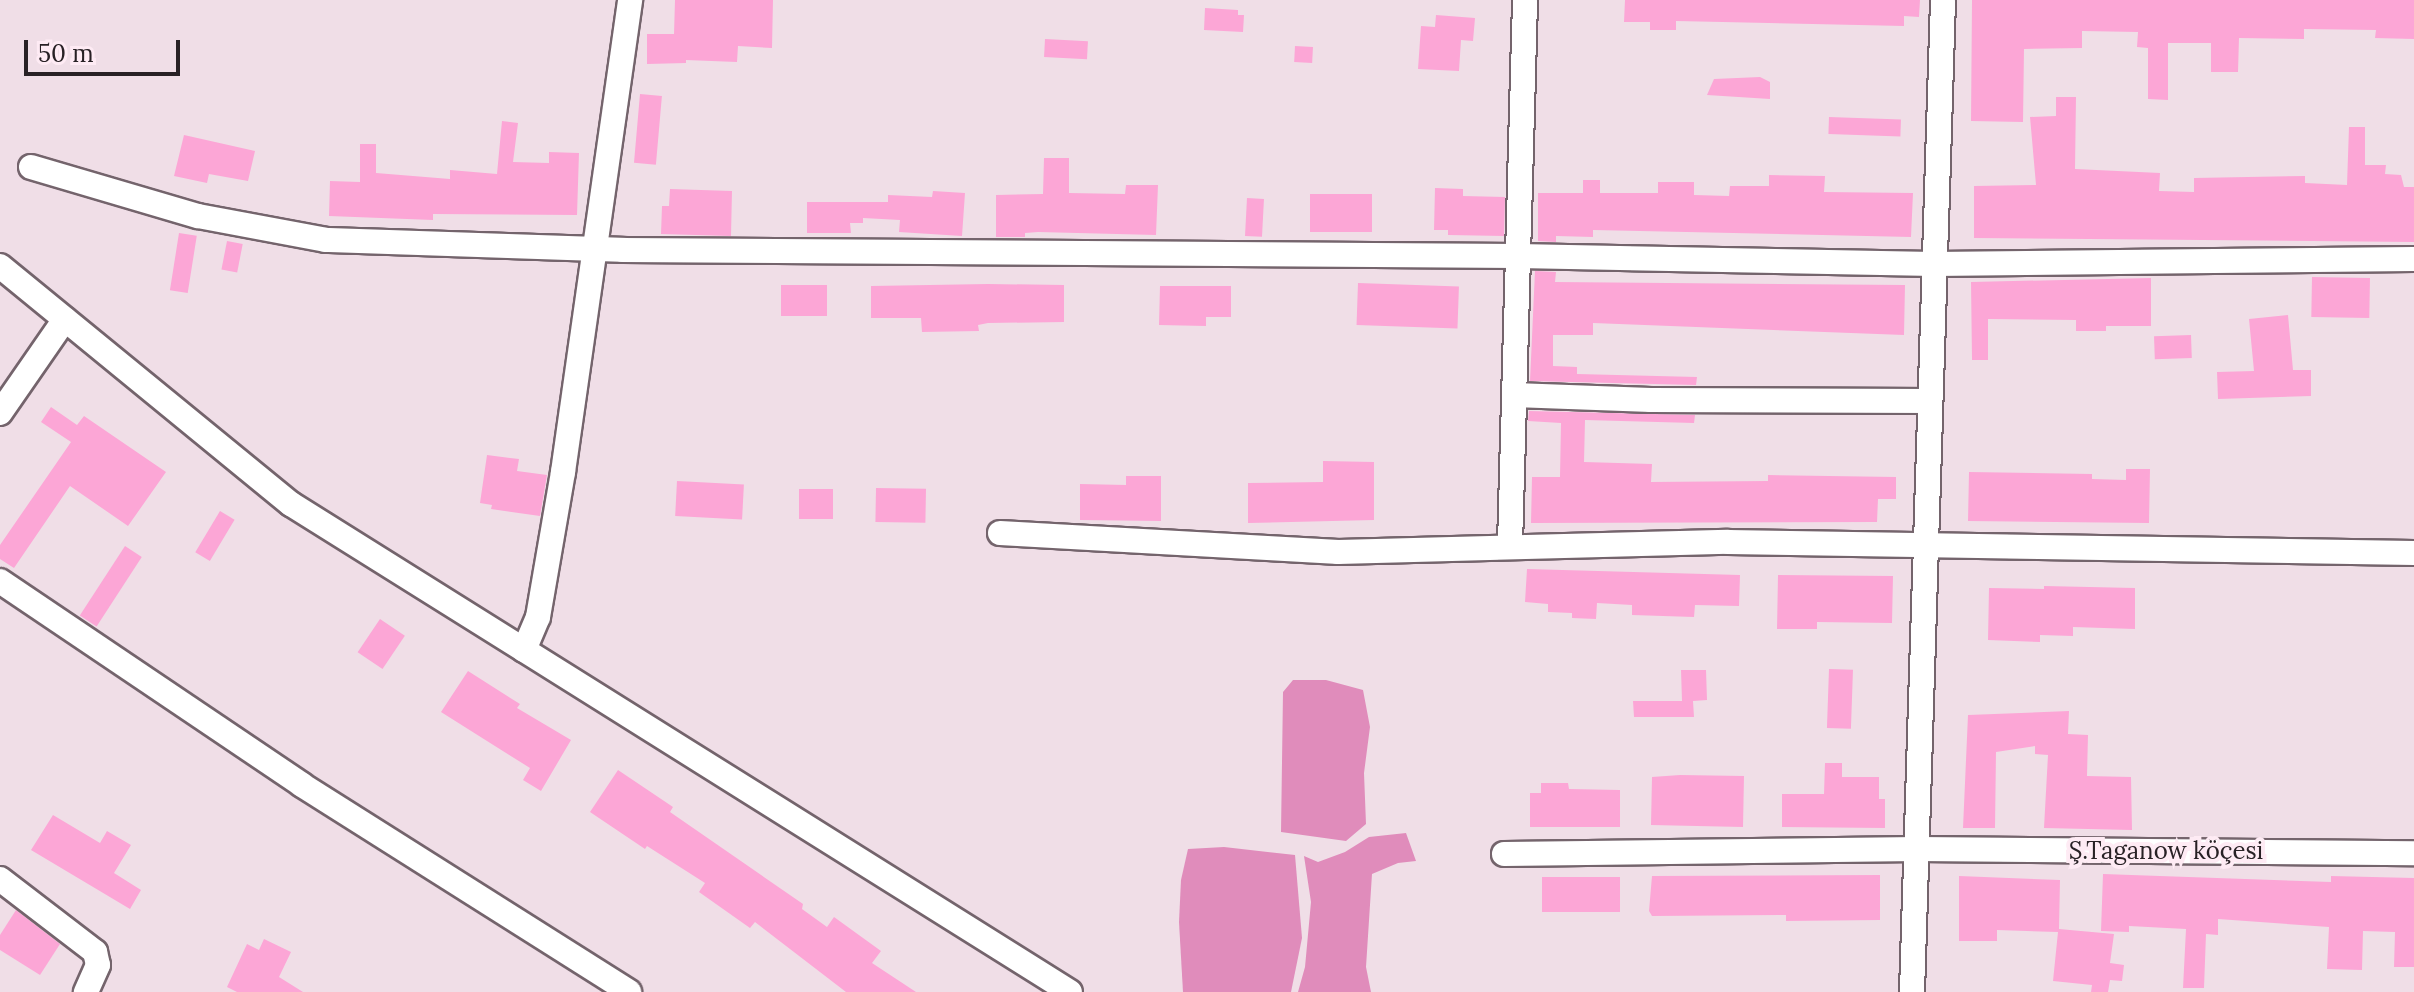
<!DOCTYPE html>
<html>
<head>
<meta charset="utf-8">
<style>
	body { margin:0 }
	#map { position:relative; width:2414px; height:992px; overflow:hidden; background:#f0dee7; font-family:Lora,serif }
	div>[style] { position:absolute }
	.forest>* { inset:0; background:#e08cbb }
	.building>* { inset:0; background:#fca6d6; transform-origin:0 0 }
	.roads { filter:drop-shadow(2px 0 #74646c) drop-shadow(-2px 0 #74646c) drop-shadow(0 2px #74646c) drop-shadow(0 -2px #74646c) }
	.minor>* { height:24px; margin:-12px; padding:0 12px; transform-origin:12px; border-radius:12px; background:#fff }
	span { translate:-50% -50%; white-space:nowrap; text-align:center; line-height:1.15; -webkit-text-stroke:8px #feebf4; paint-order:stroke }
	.street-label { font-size:24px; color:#282125 }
	.scale { position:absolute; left:24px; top:40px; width:156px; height:36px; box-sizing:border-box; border:4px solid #282125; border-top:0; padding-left:10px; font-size:24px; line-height:28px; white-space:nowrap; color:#282125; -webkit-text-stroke:6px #feebf4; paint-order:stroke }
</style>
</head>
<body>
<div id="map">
	<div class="forest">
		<div style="clip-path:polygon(1293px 680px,1326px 680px,1363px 690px,1370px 727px,1364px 773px,1366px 824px,1346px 841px,1281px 832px,1283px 692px)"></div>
		<div style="clip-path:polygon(1406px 833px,1416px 861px,1398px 863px,1372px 874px,1366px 967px,1371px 992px,1298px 992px,1305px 967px,1311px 902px,1304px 856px,1318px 862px,1345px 852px,1369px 837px)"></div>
		<div style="clip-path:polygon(1224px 847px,1295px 855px,1302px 938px,1291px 992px,1183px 992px,1179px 922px,1181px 880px,1188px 849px)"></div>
	</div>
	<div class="building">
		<div style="clip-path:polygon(675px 0,773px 0,772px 48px,738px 46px,737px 62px,686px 60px,686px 63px,647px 64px,647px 34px,674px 34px)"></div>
		<div style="clip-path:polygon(1625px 0,1920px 0,1919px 17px,1904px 16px,1904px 26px,1676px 21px,1676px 30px,1650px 30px,1650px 22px,1624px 22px)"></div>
		<div style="clip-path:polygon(1972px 0,2414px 0,2414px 39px,2375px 38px,2376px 30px,2304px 29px,2304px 39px,2239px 38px,2238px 72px,2211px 72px,2211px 43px,2168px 43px,2168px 100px,2148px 99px,2148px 48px,2137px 47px,2138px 32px,2082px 31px,2082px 48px,2024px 49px,2023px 122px,1971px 121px)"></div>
		<div style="clip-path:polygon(1205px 8px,1238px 10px,1238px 15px,1244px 15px,1243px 32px,1204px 30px)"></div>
		<div style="clip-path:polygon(1436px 15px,1475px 18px,1473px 41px,1461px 40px,1459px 71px,1418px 69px,1421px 26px,1435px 27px)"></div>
		<div style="left:1045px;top:39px;width:43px;height:18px;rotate:3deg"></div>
		<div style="left:1295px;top:46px;width:18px;height:16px;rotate:3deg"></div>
		<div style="clip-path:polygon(1760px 77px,1770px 82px,1770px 99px,1707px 95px,1714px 79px)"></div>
		<div style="left:640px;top:94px;width:22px;height:69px;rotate:5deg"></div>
		<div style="clip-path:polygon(2056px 97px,2076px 97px,2075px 169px,2160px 173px,2159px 191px,2194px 192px,2194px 178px,2305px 176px,2305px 183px,2347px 185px,2349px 127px,2365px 127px,2365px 165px,2386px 165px,2385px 174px,2401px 175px,2404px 187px,2414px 187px,2414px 242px,1974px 238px,1974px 186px,2036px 185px,2030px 117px,2056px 116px)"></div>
		<div style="left:1829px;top:117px;width:72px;height:17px;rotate:2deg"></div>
		<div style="clip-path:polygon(502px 121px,518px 123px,513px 162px,549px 163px,549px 152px,579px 153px,577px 215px,433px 214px,433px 220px,329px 216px,330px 181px,360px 182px,360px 144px,376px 144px,376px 173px,450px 179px,450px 170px,497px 174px)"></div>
		<div style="clip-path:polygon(184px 135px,255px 151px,248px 181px,209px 174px,207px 183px,174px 176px)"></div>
		<div style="clip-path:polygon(1044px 158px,1069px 158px,1069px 193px,1125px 194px,1126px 185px,1158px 185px,1156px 235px,1038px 232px,1025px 233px,1025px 237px,996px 237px,996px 195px,1043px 194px)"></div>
		<div style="clip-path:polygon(1769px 175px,1825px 176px,1824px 192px,1913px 193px,1911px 237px,1593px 230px,1593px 237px,1556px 236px,1556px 242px,1538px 241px,1538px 193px,1583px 193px,1583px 180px,1600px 180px,1600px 193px,1658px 193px,1658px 182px,1694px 182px,1694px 195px,1729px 196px,1730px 186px,1769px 186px)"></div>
		<div style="clip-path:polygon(1435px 188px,1463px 189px,1463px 196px,1505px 197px,1504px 236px,1448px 235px,1448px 230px,1434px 230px)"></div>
		<div style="clip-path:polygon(670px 189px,732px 191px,731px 236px,661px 234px,662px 206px,669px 206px)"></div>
		<div style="clip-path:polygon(933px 191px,965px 193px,962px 236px,899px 232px,900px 220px,863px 218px,863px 223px,850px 223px,851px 233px,807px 233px,807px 202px,888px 202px,888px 195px,932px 197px)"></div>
		<div style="left:1310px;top:194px;width:62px;height:38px"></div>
		<div style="left:1247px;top:198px;width:17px;height:38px;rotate:3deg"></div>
		<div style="left:179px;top:233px;width:18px;height:58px;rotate:9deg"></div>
		<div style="left:227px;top:241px;width:16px;height:29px;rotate:11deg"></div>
		<div style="clip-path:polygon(1535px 271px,1556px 272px,1555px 282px,1905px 285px,1904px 335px,1593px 323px,1593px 335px,1553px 335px,1553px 366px,1577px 367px,1577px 374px,1697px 377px,1696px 385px,1530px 381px)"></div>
		<div style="left:2312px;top:277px;width:58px;height:40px;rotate:1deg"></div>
		<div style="clip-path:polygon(2151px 278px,2151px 326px,2106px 326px,2106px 331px,2076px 331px,2076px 320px,1988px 319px,1988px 360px,1972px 360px,1971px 282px)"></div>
		<div style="left:1358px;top:283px;width:101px;height:42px;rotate:2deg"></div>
		<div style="clip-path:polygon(988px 284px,1064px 285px,1064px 322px,988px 323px,978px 325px,979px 331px,922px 332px,921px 318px,871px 318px,871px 286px)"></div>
		<div style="left:781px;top:285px;width:46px;height:31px"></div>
		<div style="clip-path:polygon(1160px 286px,1231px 286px,1231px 317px,1206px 317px,1206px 326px,1159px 325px)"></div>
		<div style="clip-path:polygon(2288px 315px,2293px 370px,2311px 370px,2311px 396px,2218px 399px,2217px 372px,2254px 371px,2249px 319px)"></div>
		<div style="left:2191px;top:335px;width:23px;height:37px;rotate:88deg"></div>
		<div style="clip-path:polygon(51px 407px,77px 425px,84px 416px,166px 472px,128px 526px,70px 486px,14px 568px,0 559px,0 545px,71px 442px,41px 422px)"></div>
		<div style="clip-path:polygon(1529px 411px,1695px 415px,1694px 423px,1585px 420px,1584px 462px,1652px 464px,1651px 482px,1768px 481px,1768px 475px,1896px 477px,1896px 499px,1878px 499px,1877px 522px,1531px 523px,1532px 477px,1560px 477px,1561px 423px,1528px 421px)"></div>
		<div style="clip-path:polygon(487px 455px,519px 459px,517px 471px,547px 475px,540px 516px,491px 509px,492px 505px,480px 503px)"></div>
		<div style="clip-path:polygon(1323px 461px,1374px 462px,1374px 520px,1248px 523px,1248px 483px,1323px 482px)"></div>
		<div style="clip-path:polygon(2126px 469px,2150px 469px,2149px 523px,1968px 521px,1969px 472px,2092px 474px,2092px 479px,2126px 480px)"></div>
		<div style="clip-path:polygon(1126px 476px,1161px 476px,1161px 521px,1080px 520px,1080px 484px,1126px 485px)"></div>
		<div style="left:677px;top:481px;width:67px;height:35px;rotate:3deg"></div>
		<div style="left:876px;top:488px;width:50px;height:34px;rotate:1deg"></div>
		<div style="left:799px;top:489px;width:34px;height:30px"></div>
		<div style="left:220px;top:511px;width:17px;height:48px;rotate:31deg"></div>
		<div style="left:125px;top:546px;width:20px;height:83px;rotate:33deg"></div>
		<div style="clip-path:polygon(1527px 569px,1740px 575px,1739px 606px,1695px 605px,1694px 617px,1632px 615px,1632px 605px,1597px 603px,1596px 619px,1572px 618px,1572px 613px,1548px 612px,1548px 604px,1525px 602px)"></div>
		<div style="clip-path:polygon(1778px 575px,1893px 576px,1892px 623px,1817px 622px,1817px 629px,1777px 629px)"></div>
		<div style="clip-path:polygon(2044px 586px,2135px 588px,2135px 629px,2073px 627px,2073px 636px,2040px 635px,2040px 642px,1988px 640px,1989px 588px,2044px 589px)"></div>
		<div style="left:380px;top:619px;width:30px;height:40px;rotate:34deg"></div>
		<div style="left:1829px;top:669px;width:24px;height:59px;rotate:2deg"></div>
		<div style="clip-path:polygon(1681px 670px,1706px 670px,1707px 700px,1693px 701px,1694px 717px,1634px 717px,1633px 701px,1682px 701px)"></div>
		<div style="clip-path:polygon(468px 671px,520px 704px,517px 708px,571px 740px,541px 791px,523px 780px,530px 768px,441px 712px)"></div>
		<div style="clip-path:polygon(2069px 711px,2068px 734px,2088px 735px,2087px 776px,2131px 777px,2132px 830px,2044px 828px,2048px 755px,2035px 754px,2035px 746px,1996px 752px,1995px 828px,1963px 828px,1968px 715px)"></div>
		<div style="clip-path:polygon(1825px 763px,1842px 763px,1842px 777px,1879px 777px,1879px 799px,1885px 799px,1885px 828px,1782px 827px,1782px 794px,1824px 794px)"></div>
		<div style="clip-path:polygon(618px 770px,673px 807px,670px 812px,803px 904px,802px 909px,827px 927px,834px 917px,881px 951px,872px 963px,916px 992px,846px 992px,755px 922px,750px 928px,699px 892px,705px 883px,647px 846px,645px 849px,590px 812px)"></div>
		<div style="clip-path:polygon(1680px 775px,1744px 776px,1743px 827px,1651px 825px,1652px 777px)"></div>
		<div style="clip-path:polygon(1541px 783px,1568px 783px,1569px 789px,1620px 790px,1620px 827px,1530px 827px,1530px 793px,1541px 793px)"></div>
		<div style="clip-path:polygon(53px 815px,100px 843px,107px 831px,131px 845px,114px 873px,141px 890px,130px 909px,31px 850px)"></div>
		<div style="clip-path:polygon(2103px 874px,2331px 882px,2331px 876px,2414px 878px,2414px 967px,2394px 967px,2395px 932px,2363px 931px,2362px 970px,2327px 969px,2329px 927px,2218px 919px,2218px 935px,2206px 934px,2204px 988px,2183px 988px,2186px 929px,2129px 926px,2129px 932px,2101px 931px)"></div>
		<div style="clip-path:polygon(1880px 875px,1880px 920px,1786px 921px,1786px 915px,1652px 916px,1649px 911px,1652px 876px)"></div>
		<div style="clip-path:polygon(1959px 876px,2060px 880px,2059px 929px,2114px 934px,2110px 963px,2124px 965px,2122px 981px,2110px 980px,2108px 992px,2091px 992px,2092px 985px,2053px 981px,2058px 932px,1997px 930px,1997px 941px,1959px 941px)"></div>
		<div style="left:1542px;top:877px;width:78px;height:35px"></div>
		<div style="clip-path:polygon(16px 910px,60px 944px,40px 975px,0 950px,0 935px)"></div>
		<div style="clip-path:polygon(264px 939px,291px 952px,279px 977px,303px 992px,237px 992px,227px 987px,247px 944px,259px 950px)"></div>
	</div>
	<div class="roads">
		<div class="minor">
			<div style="left:31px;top:167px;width:174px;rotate:16.4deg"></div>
			<div style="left:198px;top:216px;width:130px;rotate:10.6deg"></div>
			<div style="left:326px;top:240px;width:297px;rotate:1.9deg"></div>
			<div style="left:623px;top:250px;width:895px;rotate:0.38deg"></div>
			<div style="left:1518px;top:256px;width:416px;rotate:1.1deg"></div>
			<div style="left:1934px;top:264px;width:480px;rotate:-0.6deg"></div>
			<div style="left:0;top:266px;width:376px;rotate:39.3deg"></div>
			<div style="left:291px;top:504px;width:919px;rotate:32.06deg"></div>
			<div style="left:1514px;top:395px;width:137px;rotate:2.1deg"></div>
			<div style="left:1651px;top:400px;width:279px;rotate:0.2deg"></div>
			<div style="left:0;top:413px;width:114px;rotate:-55.3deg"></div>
			<div style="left:1000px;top:533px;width:339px;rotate:3.2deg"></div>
			<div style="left:1338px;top:552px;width:390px;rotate:-1.5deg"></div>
			<div style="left:1728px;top:542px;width:686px;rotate:0.92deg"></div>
			<div style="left:1510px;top:545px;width:545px;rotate:-88.42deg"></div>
			<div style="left:0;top:581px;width:364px;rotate:34deg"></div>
			<div style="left:302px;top:785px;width:387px;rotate:32.3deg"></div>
			<div style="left:524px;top:650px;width:36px;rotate:-67deg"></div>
			<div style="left:538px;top:617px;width:147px;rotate:-80.2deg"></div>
			<div style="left:563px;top:472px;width:477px;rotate:-81.9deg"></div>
			<div style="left:1504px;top:854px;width:414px;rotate:-0.7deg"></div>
			<div style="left:1918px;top:849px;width:496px;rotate:0.5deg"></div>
			<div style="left:0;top:879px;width:120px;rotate:37.5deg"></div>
			<div style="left:95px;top:952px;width:13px;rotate:77deg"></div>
			<div style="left:98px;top:965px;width:30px;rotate:114deg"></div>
			<div style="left:1912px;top:992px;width:992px;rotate:-88.21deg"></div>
		</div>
	</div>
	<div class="street-label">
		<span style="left:2166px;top:851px">Ş.Taganow köçesi</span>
	</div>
	<div class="scale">50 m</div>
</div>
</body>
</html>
